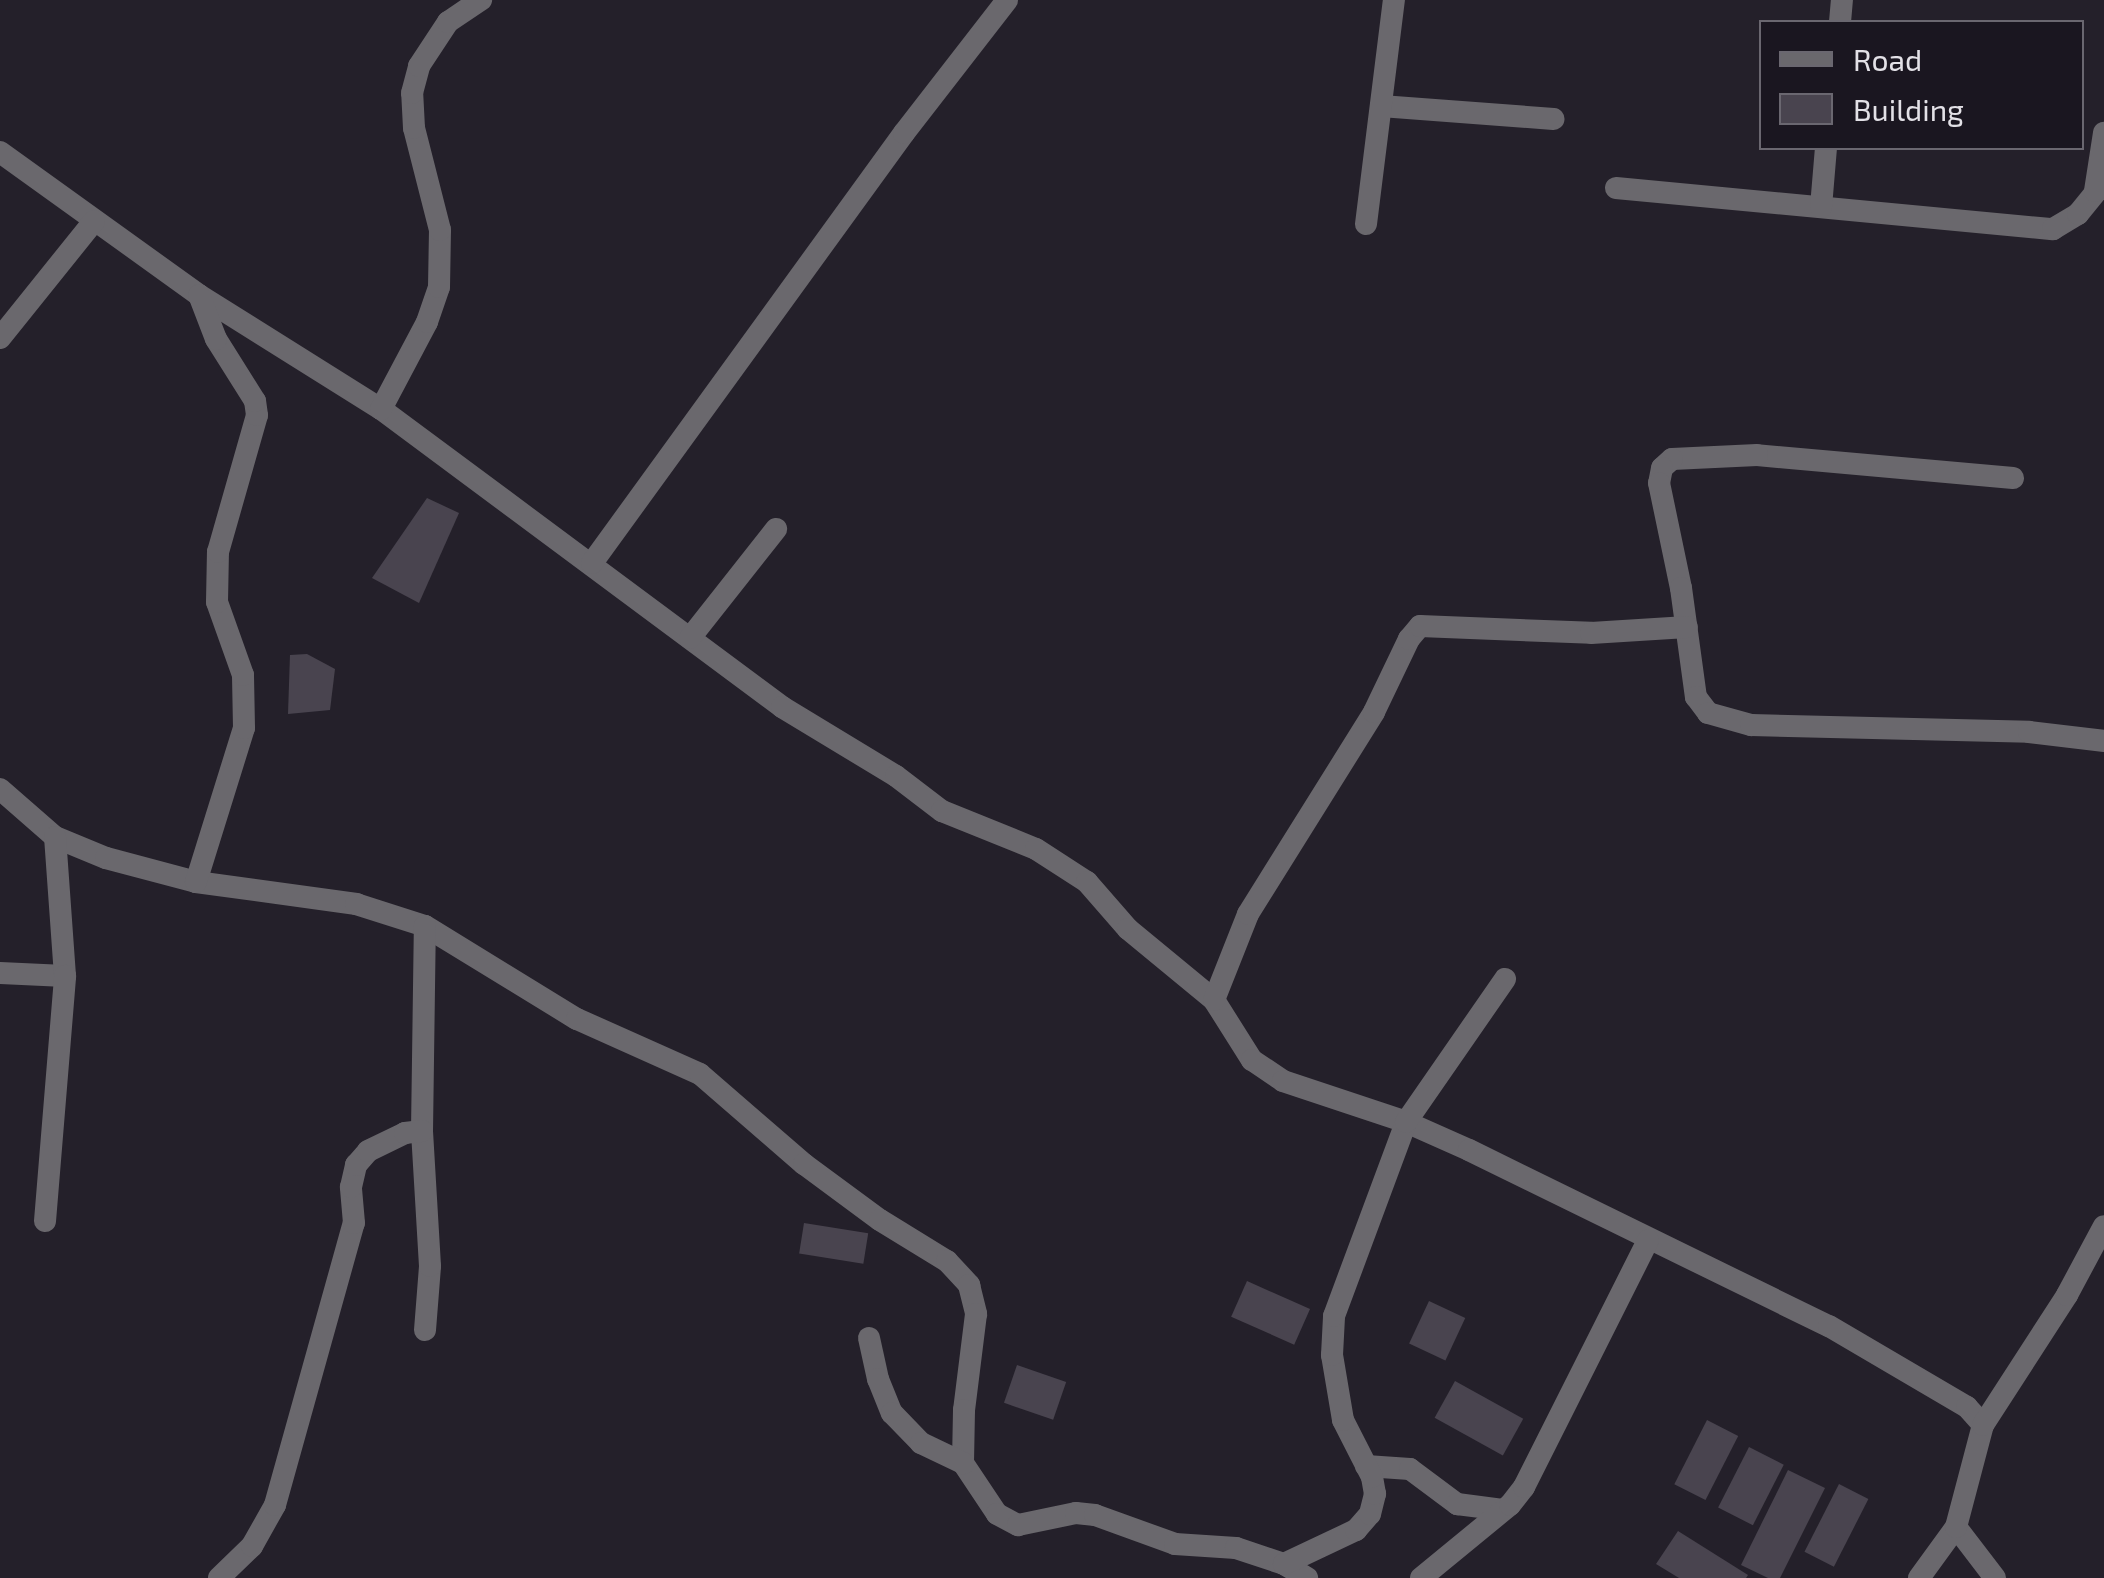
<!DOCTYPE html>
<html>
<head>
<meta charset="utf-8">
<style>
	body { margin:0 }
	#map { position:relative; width:2104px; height:1578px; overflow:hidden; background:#24202a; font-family:"Exo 2",sans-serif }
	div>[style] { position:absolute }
	.building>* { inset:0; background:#49444f; transform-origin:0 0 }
	.minor>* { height:22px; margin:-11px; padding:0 11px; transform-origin:11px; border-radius:11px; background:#6a686d }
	span { translate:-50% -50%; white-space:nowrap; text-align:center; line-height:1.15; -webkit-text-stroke:8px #1a1620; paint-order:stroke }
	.legend { position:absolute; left:1759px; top:20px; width:325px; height:130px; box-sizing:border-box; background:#1a1620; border:2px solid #6a6770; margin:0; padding:12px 18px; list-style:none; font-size:30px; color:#e3e1e7 }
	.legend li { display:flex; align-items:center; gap:20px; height:50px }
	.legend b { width:50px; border:2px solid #6a6770 }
</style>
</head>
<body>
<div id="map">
	<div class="building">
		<div style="clip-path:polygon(427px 498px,459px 513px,419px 603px,372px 578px)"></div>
		<div style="clip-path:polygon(307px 654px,335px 669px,330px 710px,288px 714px,290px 655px)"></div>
		<div style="left:804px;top:1223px;width:65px;height:31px;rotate:9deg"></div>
		<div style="left:1247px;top:1281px;width:69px;height:39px;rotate:24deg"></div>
		<div style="left:1429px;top:1301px;width:40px;height:47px;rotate:25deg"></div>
		<div style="left:1017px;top:1365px;width:52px;height:40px;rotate:19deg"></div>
		<div style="left:1455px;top:1381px;width:78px;height:42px;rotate:29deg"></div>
		<div style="left:1707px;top:1420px;width:35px;height:72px;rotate:27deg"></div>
		<div style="left:1749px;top:1447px;width:39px;height:68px;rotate:27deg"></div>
		<div style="clip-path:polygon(1788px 1470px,1825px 1488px,1780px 1578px,1768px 1578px,1741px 1565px)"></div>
		<div style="left:1839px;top:1484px;width:33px;height:76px;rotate:27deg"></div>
		<div style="clip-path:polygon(1678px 1531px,1748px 1575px,1746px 1578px,1679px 1578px,1656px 1564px)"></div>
	</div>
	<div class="minor">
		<div style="left:1840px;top:22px;width:22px;rotate:-85deg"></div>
		<div style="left:1381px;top:106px;width:173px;rotate:4.3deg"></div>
		<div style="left:0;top:152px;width:245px;rotate:35.7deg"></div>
		<div style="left:199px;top:295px;width:215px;rotate:32.1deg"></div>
		<div style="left:381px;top:409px;width:500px;rotate:36.6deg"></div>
		<div style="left:782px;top:707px;width:133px;rotate:31.2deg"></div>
		<div style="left:896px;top:776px;width:58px;rotate:37.3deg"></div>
		<div style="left:942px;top:811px;width:101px;rotate:22deg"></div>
		<div style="left:1036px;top:849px;width:61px;rotate:32.9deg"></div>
		<div style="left:1087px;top:882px;width:62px;rotate:48.9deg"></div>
		<div style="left:1128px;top:929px;width:112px;rotate:39.5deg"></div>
		<div style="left:1214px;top:1000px;width:71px;rotate:57.7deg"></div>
		<div style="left:1252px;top:1060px;width:37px;rotate:34deg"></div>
		<div style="left:1283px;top:1081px;width:130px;rotate:18.4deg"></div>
		<div style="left:1406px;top:1122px;width:69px;rotate:24deg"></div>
		<div style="left:1469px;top:1150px;width:401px;rotate:26.1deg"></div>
		<div style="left:1829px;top:1326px;width:160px;rotate:30.4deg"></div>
		<div style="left:1967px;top:1407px;width:24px;rotate:48deg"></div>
		<div style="left:1616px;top:188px;width:439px;rotate:5.4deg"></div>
		<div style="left:2053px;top:229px;width:29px;rotate:-31deg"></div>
		<div style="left:2078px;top:214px;width:41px;rotate:-50.9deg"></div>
		<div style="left:2095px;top:191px;width:59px;rotate:-81.2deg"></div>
		<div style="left:1821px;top:207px;width:59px;rotate:-85.2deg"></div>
		<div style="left:1366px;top:224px;width:226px;rotate:-82.9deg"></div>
		<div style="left:0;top:338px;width:150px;rotate:-51.2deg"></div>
		<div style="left:381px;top:409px;width:98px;rotate:-62.1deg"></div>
		<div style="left:427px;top:322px;width:37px;rotate:-71deg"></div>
		<div style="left:439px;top:287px;width:57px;rotate:-89deg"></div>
		<div style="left:440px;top:230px;width:105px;rotate:-104.3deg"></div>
		<div style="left:414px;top:128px;width:35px;rotate:-93deg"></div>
		<div style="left:412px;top:93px;width:28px;rotate:-75deg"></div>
		<div style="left:419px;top:66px;width:53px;rotate:-56.6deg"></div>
		<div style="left:448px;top:22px;width:40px;rotate:-34deg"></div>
		<div style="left:2013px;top:478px;width:257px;rotate:-174.9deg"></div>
		<div style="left:1757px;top:455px;width:85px;rotate:177.3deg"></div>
		<div style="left:1672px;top:459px;width:13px;rotate:138deg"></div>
		<div style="left:1662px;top:468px;width:15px;rotate:101deg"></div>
		<div style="left:1659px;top:483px;width:107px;rotate:78.2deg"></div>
		<div style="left:1681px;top:588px;width:110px;rotate:82.2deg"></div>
		<div style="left:1696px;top:697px;width:20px;rotate:53deg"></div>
		<div style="left:1708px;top:713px;width:45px;rotate:15.6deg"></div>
		<div style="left:1751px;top:725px;width:278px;rotate:1.4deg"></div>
		<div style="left:2029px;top:732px;width:76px;rotate:6.8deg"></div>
		<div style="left:592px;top:563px;width:531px;rotate:-54.04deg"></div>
		<div style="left:904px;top:133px;width:168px;rotate:-52.2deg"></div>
		<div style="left:690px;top:638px;width:139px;rotate:-51.7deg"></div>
		<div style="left:0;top:789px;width:73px;rotate:41.1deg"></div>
		<div style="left:55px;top:837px;width:55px;rotate:22.4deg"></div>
		<div style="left:106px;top:858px;width:93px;rotate:14.9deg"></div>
		<div style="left:196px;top:882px;width:162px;rotate:7.8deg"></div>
		<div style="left:356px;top:904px;width:72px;rotate:17.7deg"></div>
		<div style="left:425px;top:926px;width:178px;rotate:31.5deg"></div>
		<div style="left:577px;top:1019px;width:135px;rotate:24.1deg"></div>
		<div style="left:700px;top:1074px;width:138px;rotate:40.9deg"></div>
		<div style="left:804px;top:1164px;width:94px;rotate:36.4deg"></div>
		<div style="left:880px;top:1220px;width:79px;rotate:31.5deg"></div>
		<div style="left:947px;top:1261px;width:33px;rotate:47deg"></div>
		<div style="left:969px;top:1285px;width:30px;rotate:76deg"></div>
		<div style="left:976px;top:1314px;width:97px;rotate:97.1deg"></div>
		<div style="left:964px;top:1410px;width:53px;rotate:91.1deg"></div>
		<div style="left:963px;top:1463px;width:61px;rotate:56.3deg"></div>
		<div style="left:997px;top:1514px;width:24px;rotate:28deg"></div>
		<div style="left:1018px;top:1525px;width:59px;rotate:-11.7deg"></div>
		<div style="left:1076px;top:1513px;width:19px;rotate:6deg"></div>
		<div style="left:1095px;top:1515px;width:85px;rotate:19.9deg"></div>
		<div style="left:1175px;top:1544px;width:61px;rotate:3.8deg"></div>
		<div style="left:1236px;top:1548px;width:51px;rotate:18.4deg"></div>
		<div style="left:1284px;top:1564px;width:27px;rotate:31deg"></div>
		<div style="left:196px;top:882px;width:161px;rotate:-72.7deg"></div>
		<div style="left:244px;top:728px;width:53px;rotate:-91.1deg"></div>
		<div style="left:243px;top:675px;width:77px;rotate:-109.6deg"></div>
		<div style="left:217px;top:602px;width:50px;rotate:-88.9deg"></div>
		<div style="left:218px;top:552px;width:142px;rotate:-74.1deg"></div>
		<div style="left:257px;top:415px;width:14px;rotate:-98deg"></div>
		<div style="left:255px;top:401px;width:73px;rotate:-122.2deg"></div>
		<div style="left:216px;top:339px;width:47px;rotate:-111.1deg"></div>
		<div style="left:0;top:973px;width:65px;rotate:2.6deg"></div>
		<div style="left:65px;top:976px;width:139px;rotate:-94.1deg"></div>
		<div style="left:1214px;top:1000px;width:92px;rotate:-68.4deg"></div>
		<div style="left:1248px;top:914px;width:238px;rotate:-58deg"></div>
		<div style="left:1374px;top:712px;width:81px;rotate:-64.4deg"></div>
		<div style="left:1409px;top:639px;width:17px;rotate:-50deg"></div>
		<div style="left:1420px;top:626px;width:171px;rotate:2.3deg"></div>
		<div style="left:1591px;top:633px;width:96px;rotate:-3.6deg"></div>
		<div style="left:45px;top:1221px;width:246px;rotate:-85.3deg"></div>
		<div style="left:425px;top:1330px;width:64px;rotate:-85.5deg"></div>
		<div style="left:430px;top:1266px;width:135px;rotate:-93.4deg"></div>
		<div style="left:422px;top:1131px;width:205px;rotate:-89.2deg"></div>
		<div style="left:869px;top:1338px;width:42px;rotate:77.6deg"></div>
		<div style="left:878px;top:1379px;width:37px;rotate:68deg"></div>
		<div style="left:892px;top:1413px;width:42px;rotate:46deg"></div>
		<div style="left:921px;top:1443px;width:47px;rotate:25.5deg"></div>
		<div style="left:1366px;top:1466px;width:44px;rotate:3.9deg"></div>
		<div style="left:1410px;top:1469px;width:59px;rotate:36.7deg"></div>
		<div style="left:1457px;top:1504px;width:46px;rotate:7.4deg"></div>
		<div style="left:1284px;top:1564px;width:80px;rotate:-25.3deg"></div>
		<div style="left:1356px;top:1530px;width:21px;rotate:-49deg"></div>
		<div style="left:1370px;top:1514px;width:21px;rotate:-76deg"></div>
		<div style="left:1375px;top:1494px;width:17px;rotate:-100deg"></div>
		<div style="left:1372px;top:1477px;width:64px;rotate:-117deg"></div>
		<div style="left:1343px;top:1420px;width:66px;rotate:-99.6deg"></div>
		<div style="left:1332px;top:1355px;width:39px;rotate:-87deg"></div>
		<div style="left:1334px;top:1316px;width:207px;rotate:-69.6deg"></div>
		<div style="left:1406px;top:1122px;width:174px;rotate:-55.3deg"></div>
		<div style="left:219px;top:1578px;width:46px;rotate:-44.1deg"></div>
		<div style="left:252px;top:1546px;width:47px;rotate:-60.7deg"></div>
		<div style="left:275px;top:1505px;width:293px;rotate:-74.4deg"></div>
		<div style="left:354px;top:1223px;width:36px;rotate:-95deg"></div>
		<div style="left:351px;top:1187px;width:23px;rotate:-77deg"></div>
		<div style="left:356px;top:1165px;width:18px;rotate:-49deg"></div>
		<div style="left:368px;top:1151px;width:41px;rotate:-25.9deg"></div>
		<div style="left:405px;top:1133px;width:17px;rotate:-7deg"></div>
		<div style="left:1421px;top:1578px;width:115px;rotate:-39.4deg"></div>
		<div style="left:1510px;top:1505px;width:23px;rotate:-52deg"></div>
		<div style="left:1524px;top:1487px;width:276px;rotate:-63.3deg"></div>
		<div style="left:1919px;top:1578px;width:63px;rotate:-54deg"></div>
		<div style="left:1995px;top:1578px;width:64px;rotate:-127.4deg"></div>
		<div style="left:1956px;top:1527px;width:106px;rotate:-75.2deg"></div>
		<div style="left:1983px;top:1425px;width:155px;rotate:-57.1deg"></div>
		<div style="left:2067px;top:1295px;width:78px;rotate:-61.8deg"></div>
	</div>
	<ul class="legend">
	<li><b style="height:12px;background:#6a686d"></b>Road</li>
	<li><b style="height:28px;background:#49444f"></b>Building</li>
	</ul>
</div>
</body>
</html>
